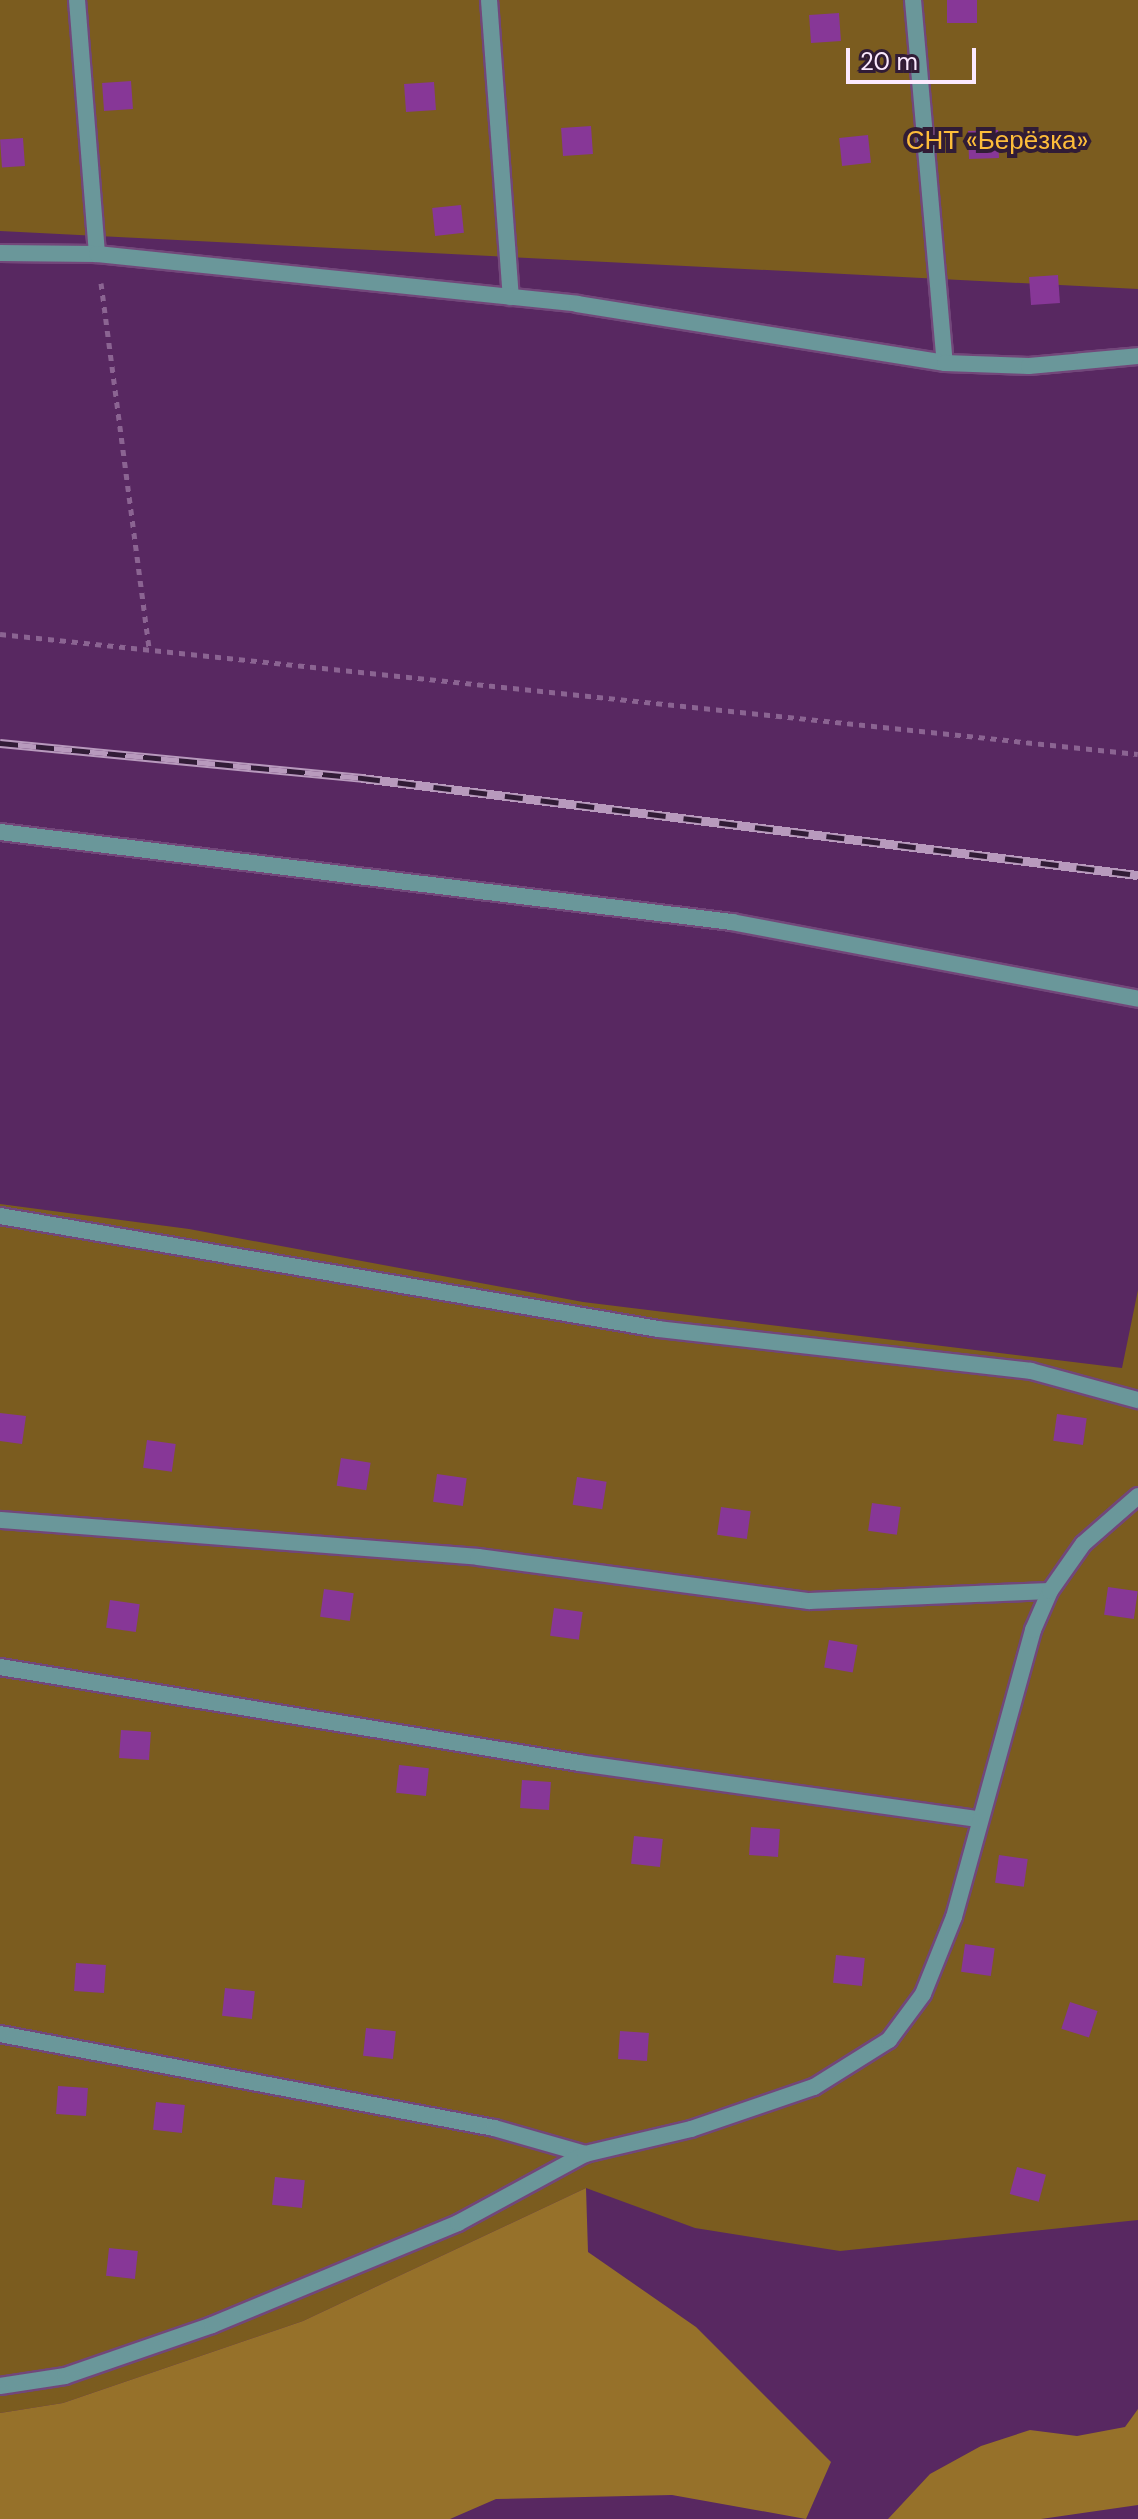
<!DOCTYPE html>
<html>
<head>
<meta charset="utf-8">
<style>
	body { margin:0 }
	#map { position:relative; width:1138px; height:2519px; overflow:hidden; background:#582861; font-family:"DM Sans",sans-serif }
	div>[style] { position:absolute }
	.green>* { inset:0; background:#7b5c1f }
	.forest>* { inset:0; background:#96712a }
	.building>* { inset:0; background:#873797; transform-origin:0 0 }
	.path>* { height:5px; margin-top:-2.5px; transform-origin:0; background:repeating-linear-gradient(90deg,#8b6492 0 6px,transparent 0 12px) }
	.roads { filter:drop-shadow(2px 0 #72477a) drop-shadow(-2px 0 #72477a) drop-shadow(0 2px #72477a) drop-shadow(0 -2px #72477a) }
	.lane>* { height:16px; margin:-8px; padding:0 8px; transform-origin:8px; border-radius:8px; background:#6a979a }
	.street>* { height:16px; margin:-8px; padding:0 8px; transform-origin:8px; border-radius:8px; background:#6a979a }
	.rail>* { height:9px; margin-top:-4.5px; transform-origin:0; background:repeating-linear-gradient(90deg,#311c36 0 18px,#b89abd 0 36px); box-sizing:border-box; border-block:2px solid #b89abd }
	span { translate:-50% -50%; white-space:nowrap; text-align:center; line-height:1.15; -webkit-text-stroke:8px #311c36; paint-order:stroke }
	.park-label { font-size:26px; color:#fdbd3a }
	.scale { position:absolute; left:846px; top:48px; width:130px; height:36px; box-sizing:border-box; border:4px solid #fbe9fe; border-top:0; padding-left:10px; font-size:24px; line-height:28px; white-space:nowrap; color:#fbe9fe; -webkit-text-stroke:6px #311c36; paint-order:stroke }
</style>
</head>
<body>
<div id="map">
	<div class="green">
		<div style="clip-path:polygon(0 0,1138px 0,1138px 289px,0 231px)"></div>
		<div style="clip-path:polygon(0 1204px,189px 1229px,583px 1302px,1122px 1368px,1138px 1290px,1138px 2220px,840px 2251px,695px 2228px,586px 2188px,303px 2321px,63px 2403px,0 2413px)"></div>
	</div>
	<div class="forest">
		<div style="clip-path:polygon(586px 2188px,588px 2252px,696px 2327px,831px 2462px,806px 2519px,672px 2495px,496px 2499px,450px 2519px,0 2519px,0 2413px,63px 2403px,303px 2321px)"></div>
		<div style="clip-path:polygon(1138px 2409px,1138px 2505px,1041px 2519px,888px 2519px,930px 2474px,981px 2446px,1030px 2430px,1077px 2436px,1125px 2427px)"></div>
	</div>
	<div class="building">
		<div style="left:947px;top:0;width:30px;height:23px"></div>
		<div style="left:839px;top:13px;width:28px;height:30px;rotate:86deg"></div>
		<div style="left:131px;top:81px;width:28px;height:29px;rotate:86deg"></div>
		<div style="left:434px;top:82px;width:28px;height:30px;rotate:86deg"></div>
		<div style="left:591px;top:126px;width:28px;height:30px;rotate:86deg"></div>
		<div style="left:998px;top:130px;width:28px;height:30px;rotate:88deg"></div>
		<div style="left:868px;top:135px;width:28px;height:29px;rotate:84deg"></div>
		<div style="left:23px;top:138px;width:28px;height:23px;rotate:86deg"></div>
		<div style="left:461px;top:205px;width:28px;height:29px;rotate:84deg"></div>
		<div style="left:1058px;top:275px;width:28px;height:29px;rotate:86deg"></div>
		<div style="clip-path:polygon(0 1413px,26px 1416px,22px 1444px,0 1441px)"></div>
		<div style="left:1057px;top:1414px;width:30px;height:27px;rotate:8deg"></div>
		<div style="left:147px;top:1440px;width:29px;height:28px;rotate:8deg"></div>
		<div style="left:341px;top:1458px;width:30px;height:28px;rotate:9deg"></div>
		<div style="left:437px;top:1474px;width:30px;height:28px;rotate:8deg"></div>
		<div style="left:577px;top:1477px;width:30px;height:28px;rotate:9deg"></div>
		<div style="left:872px;top:1503px;width:29px;height:28px;rotate:8deg"></div>
		<div style="left:721px;top:1507px;width:30px;height:28px;rotate:8deg"></div>
		<div style="left:1108px;top:1587px;width:30px;height:28px;rotate:8deg"></div>
		<div style="left:324px;top:1589px;width:30px;height:28px;rotate:8deg"></div>
		<div style="left:110px;top:1600px;width:30px;height:28px;rotate:8deg"></div>
		<div style="left:554px;top:1608px;width:29px;height:28px;rotate:8deg"></div>
		<div style="left:829px;top:1640px;width:29px;height:28px;rotate:10deg"></div>
		<div style="left:121px;top:1730px;width:30px;height:28px;rotate:4deg"></div>
		<div style="left:399px;top:1765px;width:30px;height:28px;rotate:6deg"></div>
		<div style="left:522px;top:1780px;width:29px;height:28px;rotate:4deg"></div>
		<div style="left:751px;top:1827px;width:29px;height:28px;rotate:4deg"></div>
		<div style="left:634px;top:1836px;width:29px;height:28px;rotate:6deg"></div>
		<div style="left:999px;top:1855px;width:29px;height:28px;rotate:8deg"></div>
		<div style="left:965px;top:1944px;width:30px;height:28px;rotate:8deg"></div>
		<div style="left:836px;top:1955px;width:29px;height:28px;rotate:6deg"></div>
		<div style="left:76px;top:1963px;width:30px;height:28px;rotate:4deg"></div>
		<div style="left:225px;top:1988px;width:30px;height:28px;rotate:6deg"></div>
		<div style="left:1070px;top:2002px;width:29px;height:28px;rotate:18deg"></div>
		<div style="left:366px;top:2028px;width:30px;height:28px;rotate:6deg"></div>
		<div style="left:620px;top:2031px;width:29px;height:28px;rotate:4deg"></div>
		<div style="left:58px;top:2086px;width:30px;height:28px;rotate:4deg"></div>
		<div style="left:156px;top:2102px;width:29px;height:28px;rotate:6deg"></div>
		<div style="left:1017px;top:2167px;width:30px;height:28px;rotate:15deg"></div>
		<div style="left:275px;top:2177px;width:30px;height:28px;rotate:6deg"></div>
		<div style="left:109px;top:2248px;width:29px;height:28px;rotate:6deg"></div>
	</div>
	<div class="path">
		<div style="left:101px;top:283px;width:368px;rotate:82.5deg"></div>
		<div style="left:0;top:634px;width:1144px;rotate:6.02deg"></div>
	</div>
	<div class="roads">
		<div class="lane">
			<div style="left:77px;top:0;width:255px;rotate:85.5deg"></div>
			<div style="left:489px;top:0;width:298px;rotate:85.8deg"></div>
			<div style="left:913px;top:0;width:364px;rotate:85deg"></div>
			<div style="left:0;top:253px;width:97px;rotate:0.6deg"></div>
			<div style="left:97px;top:254px;width:483px;rotate:5.9deg"></div>
			<div style="left:577px;top:304px;width:373px;rotate:9.1deg"></div>
			<div style="left:945px;top:363px;width:84px;rotate:2deg"></div>
			<div style="left:1029px;top:366px;width:109px;rotate:-5.2deg"></div>
			<div style="left:0;top:832px;width:738px;rotate:7.01deg"></div>
			<div style="left:732px;top:922px;width:413px;rotate:10.7deg"></div>
			<div style="left:0;top:1216px;width:668px;rotate:9.74deg"></div>
			<div style="left:658px;top:1329px;width:375px;rotate:6.4deg"></div>
			<div style="left:1031px;top:1371px;width:111px;rotate:15.2deg"></div>
			<div style="left:0;top:1520px;width:479px;rotate:4.4deg"></div>
			<div style="left:478px;top:1557px;width:334px;rotate:7.6deg"></div>
			<div style="left:809px;top:1601px;width:241px;rotate:-2.4deg"></div>
			<div style="left:0;top:1667px;width:587px;rotate:9.41deg"></div>
			<div style="left:579px;top:1763px;width:404px;rotate:8deg"></div>
			<div style="left:0;top:2034px;width:503px;rotate:10.77deg"></div>
			<div style="left:494px;top:2128px;width:95px;rotate:15.9deg"></div>
			<div style="left:0;top:2386px;width:66px;rotate:-8.7deg"></div>
			<div style="left:65px;top:2376px;width:156px;rotate:-19.1deg"></div>
			<div style="left:212px;top:2325px;width:266px;rotate:-22.5deg"></div>
			<div style="left:458px;top:2223px;width:145px;rotate:-28.5deg"></div>
		</div>
		<div class="street">
			<div style="left:585px;top:2154px;width:109px;rotate:-13.3deg"></div>
			<div style="left:691px;top:2129px;width:130px;rotate:-18.9deg"></div>
			<div style="left:814px;top:2087px;width:89px;rotate:-32.1deg"></div>
			<div style="left:889px;top:2040px;width:57px;rotate:-53.5deg"></div>
			<div style="left:923px;top:1994px;width:83px;rotate:-68.1deg"></div>
			<div style="left:954px;top:1917px;width:298px;rotate:-74.6deg"></div>
			<div style="left:1033px;top:1630px;width:43px;rotate:-66.4deg"></div>
			<div style="left:1050px;top:1591px;width:57px;rotate:-54.9deg"></div>
			<div style="left:1083px;top:1544px;width:73px;rotate:-41.1deg"></div>
		</div>
	</div>
	<div class="rail">
		<div style="left:0;top:743px;width:364px;rotate:5.5deg"></div>
		<div style="left:362px;top:778px;width:782px;rotate:7.13deg"></div>
	</div>
	<div class="park-label">
		<span style="left:997px;top:141px">СНТ «Берёзка»</span>
	</div>
	<div class="scale">20 m</div>
</div>
</body>
</html>
